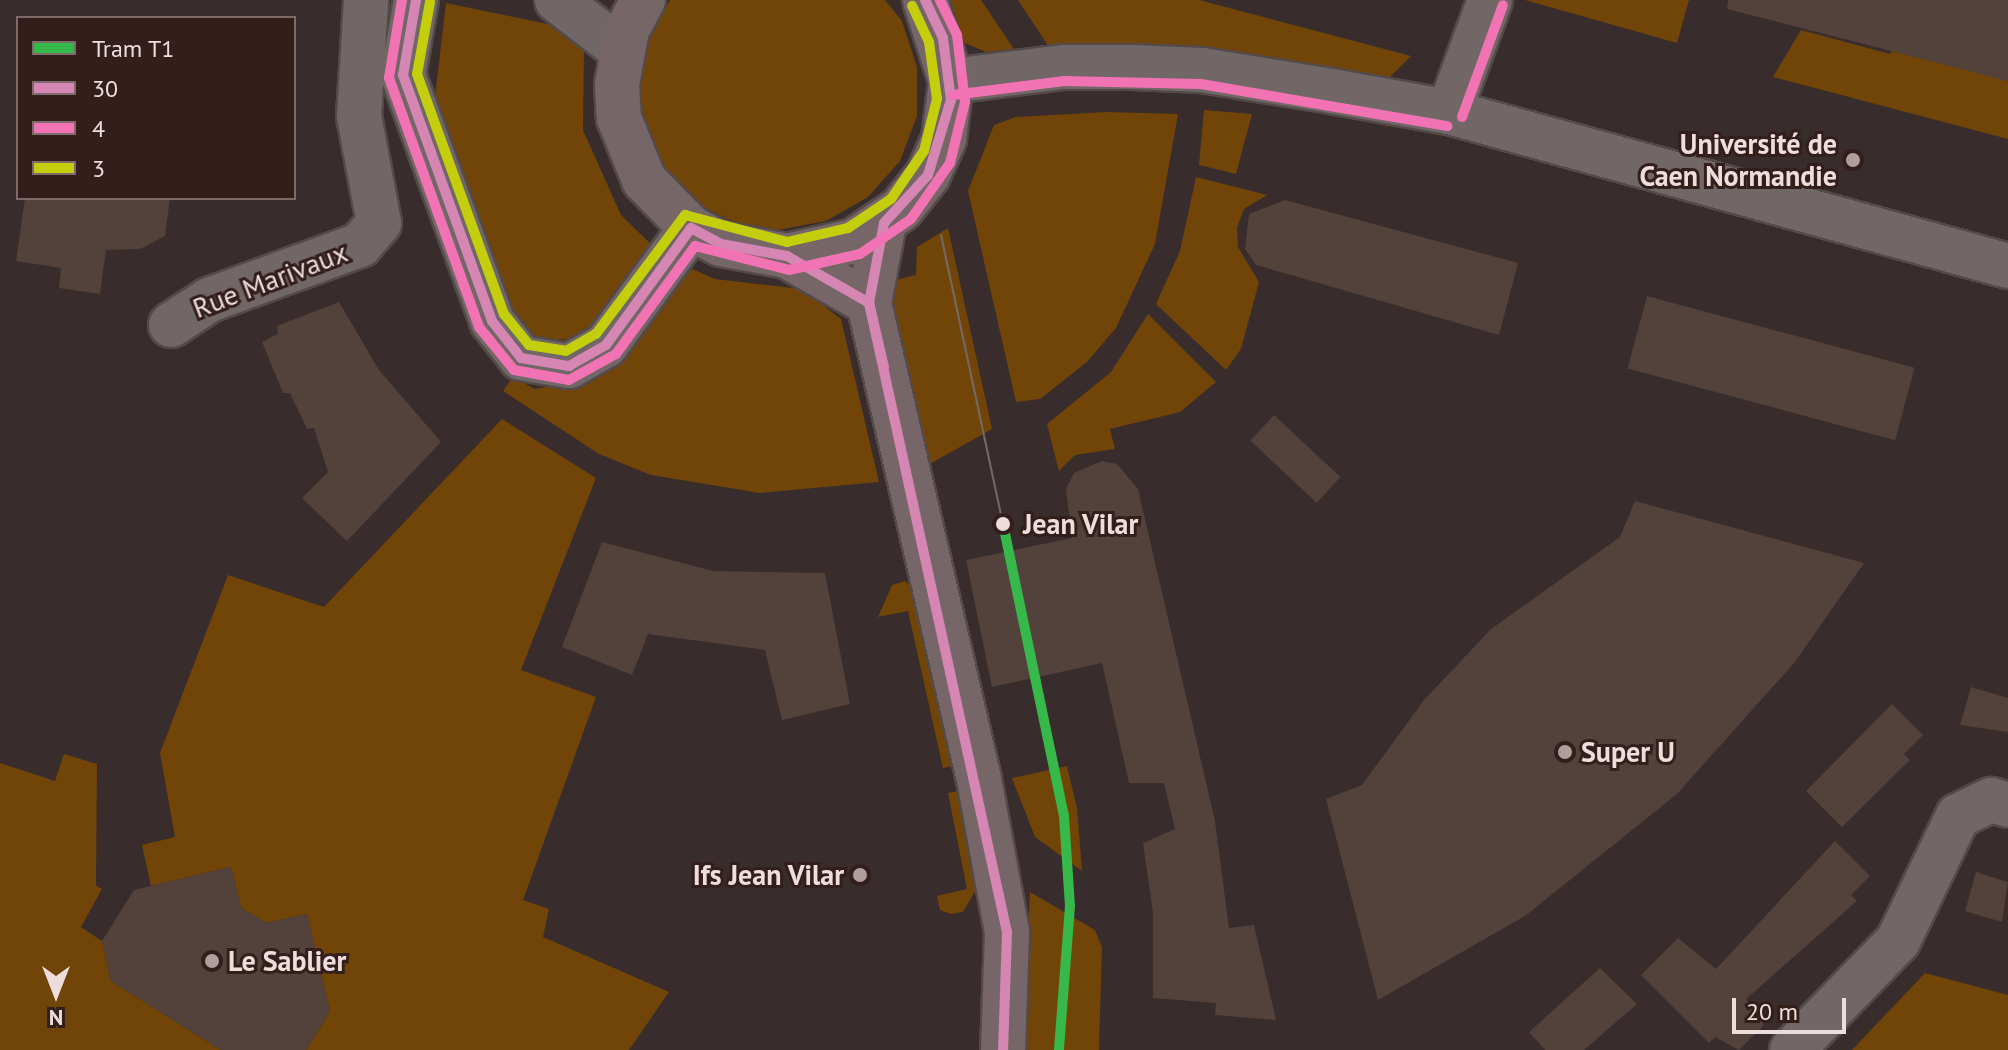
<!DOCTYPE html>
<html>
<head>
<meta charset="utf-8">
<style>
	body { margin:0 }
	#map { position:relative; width:2008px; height:1050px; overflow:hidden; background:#382c2c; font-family:"PT Sans",sans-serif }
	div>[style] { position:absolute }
	.green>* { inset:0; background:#714408 }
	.building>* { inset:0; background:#53413b; transform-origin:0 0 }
	.roads { filter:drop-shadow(2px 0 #544a49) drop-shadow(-2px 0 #544a49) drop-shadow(0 2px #544a49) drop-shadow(0 -2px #544a49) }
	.minor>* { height:44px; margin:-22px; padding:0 22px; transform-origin:22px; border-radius:22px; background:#706766 }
	.major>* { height:44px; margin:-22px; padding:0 22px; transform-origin:22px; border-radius:22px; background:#776668 }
	.tram>* { height:2px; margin:-1px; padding:0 1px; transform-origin:1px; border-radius:1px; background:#746968 }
	.bus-1>* { height:10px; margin:-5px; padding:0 5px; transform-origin:5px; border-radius:5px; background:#d586b3 }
	.bus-2>* { height:10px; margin:-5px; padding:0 5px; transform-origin:5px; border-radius:5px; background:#f173b3 }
	.bus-3>* { height:10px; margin:-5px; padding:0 5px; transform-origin:5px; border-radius:5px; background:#c4ce0d }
	.tram-1>* { height:10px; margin:-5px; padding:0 5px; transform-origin:5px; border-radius:5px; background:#36b84a }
	.dots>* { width:22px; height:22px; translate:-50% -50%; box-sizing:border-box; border:4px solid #331e1c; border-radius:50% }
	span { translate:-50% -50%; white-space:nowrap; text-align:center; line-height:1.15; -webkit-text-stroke:6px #331e1c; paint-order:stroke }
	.poi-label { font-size:28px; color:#eddddc; font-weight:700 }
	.right { translate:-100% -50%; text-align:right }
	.left { translate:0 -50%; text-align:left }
	.street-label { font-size:28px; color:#eddddc }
	.stop-label { font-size:28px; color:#eddddc; font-weight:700 }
	.legend { position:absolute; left:16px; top:16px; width:280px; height:184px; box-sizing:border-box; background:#331e1c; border:2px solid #7d6a69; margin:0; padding:10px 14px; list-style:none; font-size:24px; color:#eddddc }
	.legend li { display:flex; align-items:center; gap:16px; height:40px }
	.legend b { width:40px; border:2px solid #7d6a69 }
	.north { position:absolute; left:16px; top:954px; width:80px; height:80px; -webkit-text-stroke:6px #331e1c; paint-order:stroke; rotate:180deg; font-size:22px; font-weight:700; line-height:32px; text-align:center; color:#eddddc }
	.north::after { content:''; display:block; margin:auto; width:28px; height:36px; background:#eddddc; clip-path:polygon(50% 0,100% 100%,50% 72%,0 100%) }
	.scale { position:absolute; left:1732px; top:998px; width:114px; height:36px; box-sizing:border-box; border:4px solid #eddddc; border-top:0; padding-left:10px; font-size:24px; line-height:28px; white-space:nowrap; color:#eddddc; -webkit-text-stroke:6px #331e1c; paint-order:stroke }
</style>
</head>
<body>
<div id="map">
	<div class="green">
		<div style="clip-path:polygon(670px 0,885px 0,902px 21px,917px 67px,917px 116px,900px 161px,868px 197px,826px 221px,778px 230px,734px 222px,694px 202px,664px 170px,644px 130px,638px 86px,645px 43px)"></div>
		<div style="clip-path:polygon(948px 0,981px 0,1014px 49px,986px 52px,960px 41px)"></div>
		<div style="clip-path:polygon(1018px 0,1199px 0,1411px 56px,1387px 80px,1215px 51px,1049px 47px)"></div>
		<div style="clip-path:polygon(1525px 0,1689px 0,1677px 43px)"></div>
		<div style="clip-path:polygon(1925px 0,1935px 61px,2008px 81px,2008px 139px,1773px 77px,1801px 30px,1890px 54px)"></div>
		<div style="clip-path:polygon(446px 3px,567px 28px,584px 48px,583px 130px,621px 215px,654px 247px,605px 321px,581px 338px,540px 341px,515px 316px,434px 105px)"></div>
		<div style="clip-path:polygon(1204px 110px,1252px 114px,1236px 174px,1199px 165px)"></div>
		<div style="clip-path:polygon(1107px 112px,1178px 114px,1155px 244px,1116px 328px,1087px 362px,1040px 399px,1016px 402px,968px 191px,994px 125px,1016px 117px)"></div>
		<div style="clip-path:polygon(1196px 177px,1267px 195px,1244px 209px,1237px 228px,1238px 247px,1259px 282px,1241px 349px,1226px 370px,1156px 304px,1180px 251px)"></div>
		<div style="clip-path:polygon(948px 228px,992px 429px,928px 465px,887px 282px,916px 275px,917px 247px)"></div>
		<div style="clip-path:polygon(683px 265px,715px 279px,802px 289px,841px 319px,879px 482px,760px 493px,651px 475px,599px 454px,503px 391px,513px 377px,535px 389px,589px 379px)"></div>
		<div style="clip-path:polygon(1148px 314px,1216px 382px,1180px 412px,1110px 429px,1115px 449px,1075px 455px,1059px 471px,1047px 424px,1111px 372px)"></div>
		<div style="clip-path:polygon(502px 419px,596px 478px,521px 670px,596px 697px,523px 900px,549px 909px,543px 937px,669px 992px,629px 1050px,306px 1050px,330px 1011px,307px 914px,267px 923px,241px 908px,231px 867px,151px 886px,142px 845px,175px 837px,160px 753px,228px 575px,324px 607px)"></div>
		<div style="clip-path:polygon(905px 581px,914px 588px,952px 766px,943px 768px,908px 611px,878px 617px,892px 585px)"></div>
		<div style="clip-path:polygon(64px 754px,97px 764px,96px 886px,102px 889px,81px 927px,102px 941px,111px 981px,221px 1050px,0 1050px,0 763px,55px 781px)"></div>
		<div style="clip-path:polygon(1067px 766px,1077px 808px,1082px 871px,1035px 837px,1012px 778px)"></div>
		<div style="clip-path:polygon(957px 791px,977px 888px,963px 912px,951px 914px,940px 910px,937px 896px,967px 889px,948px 793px)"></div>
		<div style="clip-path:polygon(1030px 892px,1095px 930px,1102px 947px,1099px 1050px,1022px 1050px)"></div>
		<div style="clip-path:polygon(1925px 973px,2008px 995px,2008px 1050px,1852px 1050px)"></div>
	</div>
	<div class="building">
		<div style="clip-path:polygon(1728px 0,2008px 0,2008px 81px,1727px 9px)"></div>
		<div style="clip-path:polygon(25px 198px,170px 198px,165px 236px,140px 249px,106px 250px,100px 294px,59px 288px,61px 268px,16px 261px)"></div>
		<div style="clip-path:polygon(1285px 200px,1518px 263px,1499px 335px,1256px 265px,1245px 249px,1249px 214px)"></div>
		<div style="left:1647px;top:296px;width:277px;height:75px;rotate:15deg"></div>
		<div style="clip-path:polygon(339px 302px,379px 370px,441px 442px,347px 541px,302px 498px,328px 472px,314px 428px,307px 429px,290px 393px,283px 393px,262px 342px,278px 334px,277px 326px)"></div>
		<div style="left:1274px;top:415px;width:91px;height:35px;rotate:43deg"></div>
		<div style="clip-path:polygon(1102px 461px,1117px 464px,1138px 489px,1215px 821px,1229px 928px,1254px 925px,1276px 1020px,1215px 1015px,1216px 1003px,1153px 998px,1153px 913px,1143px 843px,1175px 829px,1164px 783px,1129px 783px,1102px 663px,992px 687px,966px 560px,1072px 538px,1066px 489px,1074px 473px)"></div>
		<div style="clip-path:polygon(1635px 501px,1864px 563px,1795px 662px,1677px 794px,1525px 916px,1378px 1000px,1326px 799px,1362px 785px,1424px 700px,1491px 629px,1620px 537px)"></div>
		<div style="clip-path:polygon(602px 542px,713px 571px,825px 573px,850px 704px,782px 720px,765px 650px,648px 634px,632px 675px,562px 647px)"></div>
		<div style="clip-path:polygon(1971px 687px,2008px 698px,2008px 732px,1960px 725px)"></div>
		<div style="clip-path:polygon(1892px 704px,1923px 735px,1904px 754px,1910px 760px,1842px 827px,1806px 791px)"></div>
		<div style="clip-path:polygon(1835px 841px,1870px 876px,1851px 895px,1857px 901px,1746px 999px,1764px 1025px,1739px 1050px,1715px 1037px,1709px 1043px,1641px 975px,1678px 938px,1716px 969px)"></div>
		<div style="clip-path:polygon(231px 867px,241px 908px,267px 923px,307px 914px,330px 1011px,306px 1050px,221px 1050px,111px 981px,102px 941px,134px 890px)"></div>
		<div style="clip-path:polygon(1976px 872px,2008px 882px,2002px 922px,1965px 911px)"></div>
		<div style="clip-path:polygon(1600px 968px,1637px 1004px,1584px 1050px,1545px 1050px,1529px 1032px)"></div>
	</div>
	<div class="roads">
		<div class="minor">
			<div style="left:416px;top:0;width:76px;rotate:99.8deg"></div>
			<div style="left:403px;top:75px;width:262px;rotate:70.1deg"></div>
			<div style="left:492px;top:321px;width:47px;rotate:51.9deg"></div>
			<div style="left:521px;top:358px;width:49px;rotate:9.5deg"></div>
			<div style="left:569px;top:366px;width:43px;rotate:-29.6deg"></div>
			<div style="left:606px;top:345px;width:145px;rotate:-54deg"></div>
			<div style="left:557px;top:0;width:82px;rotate:37.6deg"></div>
			<div style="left:951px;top:81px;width:113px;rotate:-7.1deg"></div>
			<div style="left:1063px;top:67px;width:70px"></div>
			<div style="left:1133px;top:67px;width:69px;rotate:2.5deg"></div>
			<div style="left:1202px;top:70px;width:131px;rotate:9.2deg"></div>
			<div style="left:1331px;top:91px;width:120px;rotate:10.1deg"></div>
			<div style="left:1449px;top:112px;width:580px;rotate:15.4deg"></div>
			<div style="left:1449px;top:112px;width:119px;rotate:-69.9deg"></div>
			<div style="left:171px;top:325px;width:45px;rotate:-33.3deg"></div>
			<div style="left:209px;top:300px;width:161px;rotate:-20deg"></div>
			<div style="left:360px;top:245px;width:29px;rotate:-49deg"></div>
			<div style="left:379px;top:223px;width:109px;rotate:-100.6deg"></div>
			<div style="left:359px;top:116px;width:116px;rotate:-86.5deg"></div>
			<div style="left:1792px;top:1050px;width:152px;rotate:-45.8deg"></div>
			<div style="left:1898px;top:941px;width:139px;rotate:-64.4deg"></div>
			<div style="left:1958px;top:816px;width:37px;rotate:-26deg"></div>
			<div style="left:1991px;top:800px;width:18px;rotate:16deg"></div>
		</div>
		<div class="major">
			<div style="left:643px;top:0;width:34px;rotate:118deg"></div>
			<div style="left:627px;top:30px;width:55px;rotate:100.5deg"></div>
			<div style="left:617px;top:84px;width:34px;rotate:87deg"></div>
			<div style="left:619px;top:118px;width:67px;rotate:68deg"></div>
			<div style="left:644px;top:180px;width:67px;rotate:45.6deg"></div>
			<div style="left:691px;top:228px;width:34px;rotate:28deg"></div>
			<div style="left:721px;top:244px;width:67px;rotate:10.3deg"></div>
			<div style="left:787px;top:256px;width:69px;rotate:-12.6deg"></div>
			<div style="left:854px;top:241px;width:57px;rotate:-34.2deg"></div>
			<div style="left:901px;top:209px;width:43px;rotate:-51.5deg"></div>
			<div style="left:928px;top:175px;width:39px;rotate:-66deg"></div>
			<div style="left:944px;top:139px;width:58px;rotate:-83.1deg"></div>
			<div style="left:951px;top:81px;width:85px;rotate:-107.8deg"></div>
			<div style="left:884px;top:223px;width:81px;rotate:100.6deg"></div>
			<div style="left:869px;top:303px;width:483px;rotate:77deg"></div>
			<div style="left:978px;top:774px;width:161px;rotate:79.6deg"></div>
			<div style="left:1007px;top:932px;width:118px;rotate:91.9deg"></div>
			<div style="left:787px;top:256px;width:95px;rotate:29.8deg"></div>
		</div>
	</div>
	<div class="tram">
		<div style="left:941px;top:235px;width:296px;rotate:77.9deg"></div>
	</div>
	<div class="bus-1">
		<div style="left:416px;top:0;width:76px;rotate:99.8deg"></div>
		<div style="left:403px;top:75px;width:262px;rotate:70.1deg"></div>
		<div style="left:492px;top:321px;width:47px;rotate:51.9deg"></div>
		<div style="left:521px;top:358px;width:49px;rotate:9.5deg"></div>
		<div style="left:569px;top:366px;width:43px;rotate:-29.6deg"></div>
		<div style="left:606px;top:345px;width:145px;rotate:-54deg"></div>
		<div style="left:691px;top:228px;width:34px;rotate:28deg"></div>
		<div style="left:721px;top:244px;width:67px;rotate:10.3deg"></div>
		<div style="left:787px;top:256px;width:95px;rotate:29.8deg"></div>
		<div style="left:869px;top:303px;width:644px;rotate:77.63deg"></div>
		<div style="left:1007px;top:932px;width:118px;rotate:91.9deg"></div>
		<div style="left:884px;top:367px;width:66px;rotate:-103.2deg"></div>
		<div style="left:869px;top:303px;width:81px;rotate:-79.4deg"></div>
		<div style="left:884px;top:223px;width:65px;rotate:-47.5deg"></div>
		<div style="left:928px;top:175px;width:78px;rotate:-73deg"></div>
		<div style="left:951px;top:100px;width:63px;rotate:-97.4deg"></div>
		<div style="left:943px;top:38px;width:42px;rotate:-115.3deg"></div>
	</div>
	<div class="bus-2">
		<div style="left:402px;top:0;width:79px;rotate:99.5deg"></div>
		<div style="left:389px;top:78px;width:265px;rotate:70.1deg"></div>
		<div style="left:479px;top:327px;width:55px;rotate:50.9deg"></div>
		<div style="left:514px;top:370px;width:56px;rotate:10.3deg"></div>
		<div style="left:569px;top:380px;width:54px;rotate:-29deg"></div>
		<div style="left:616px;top:354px;width:134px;rotate:-53.8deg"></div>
		<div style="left:695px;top:246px;width:97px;rotate:14.3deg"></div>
		<div style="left:789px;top:270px;width:73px;rotate:-12.7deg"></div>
		<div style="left:860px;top:254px;width:62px;rotate:-34.5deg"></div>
		<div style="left:911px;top:219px;width:68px;rotate:-55.1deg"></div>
		<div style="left:950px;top:163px;width:63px;rotate:-76.2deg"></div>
		<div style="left:965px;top:102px;width:67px;rotate:-96.8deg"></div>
		<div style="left:957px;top:35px;width:39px;rotate:-116deg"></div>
		<div style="left:953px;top:95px;width:112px;rotate:-7.2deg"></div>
		<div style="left:1064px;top:81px;width:137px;rotate:1.3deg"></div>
		<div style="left:1201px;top:84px;width:250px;rotate:9.7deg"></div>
		<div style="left:1462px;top:117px;width:119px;rotate:-69.9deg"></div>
	</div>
	<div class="bus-3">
		<div style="left:430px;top:2px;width:73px;rotate:100.2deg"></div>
		<div style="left:417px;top:74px;width:255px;rotate:70.1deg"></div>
		<div style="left:504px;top:314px;width:40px;rotate:51deg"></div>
		<div style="left:529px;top:345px;width:37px;rotate:9deg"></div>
		<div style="left:566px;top:351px;width:34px;rotate:-30deg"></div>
		<div style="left:596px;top:334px;width:149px;rotate:-53.2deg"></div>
		<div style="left:685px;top:215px;width:106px;rotate:14.8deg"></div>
		<div style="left:787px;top:242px;width:63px;rotate:-12.9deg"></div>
		<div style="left:848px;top:228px;width:52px;rotate:-34deg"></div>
		<div style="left:891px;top:199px;width:58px;rotate:-55.5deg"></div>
		<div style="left:924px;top:151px;width:54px;rotate:-76deg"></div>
		<div style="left:937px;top:99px;width:58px;rotate:-98deg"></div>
		<div style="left:929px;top:42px;width:40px;rotate:-115deg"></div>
	</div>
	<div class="tram-1">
		<div style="left:1003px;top:524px;width:298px;rotate:78.2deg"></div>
		<div style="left:1064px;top:816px;width:90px;rotate:86.2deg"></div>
		<div style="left:1070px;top:906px;width:144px;rotate:94.4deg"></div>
	</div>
	<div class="dots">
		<div style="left:1853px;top:160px;background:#ae9f9e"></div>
		<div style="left:1003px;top:524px;background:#eddddc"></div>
		<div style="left:1565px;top:752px;background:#ae9f9e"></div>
		<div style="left:860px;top:875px;background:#ae9f9e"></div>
		<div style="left:212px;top:961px;background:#ae9f9e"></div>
	</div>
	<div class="poi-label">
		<span class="right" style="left:1837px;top:160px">Université de<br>Caen Normandie</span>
		<span class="left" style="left:1581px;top:752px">Super U</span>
		<span class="right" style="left:844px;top:875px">Ifs Jean Vilar</span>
		<span class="left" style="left:228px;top:961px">Le Sablier</span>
	</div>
	<div class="street-label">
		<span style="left:270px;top:280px;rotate:-21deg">Rue Marivaux</span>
	</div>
	<div class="stop-label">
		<span class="left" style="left:1023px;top:524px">Jean Vilar</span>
	</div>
	<ul class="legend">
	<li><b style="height:10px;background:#36b84a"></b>Tram T1</li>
	<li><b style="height:10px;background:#d586b3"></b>30</li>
	<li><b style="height:10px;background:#f173b3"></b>4</li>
	<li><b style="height:10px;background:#c4ce0d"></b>3</li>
	</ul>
	<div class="north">N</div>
	<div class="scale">20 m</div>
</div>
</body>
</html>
